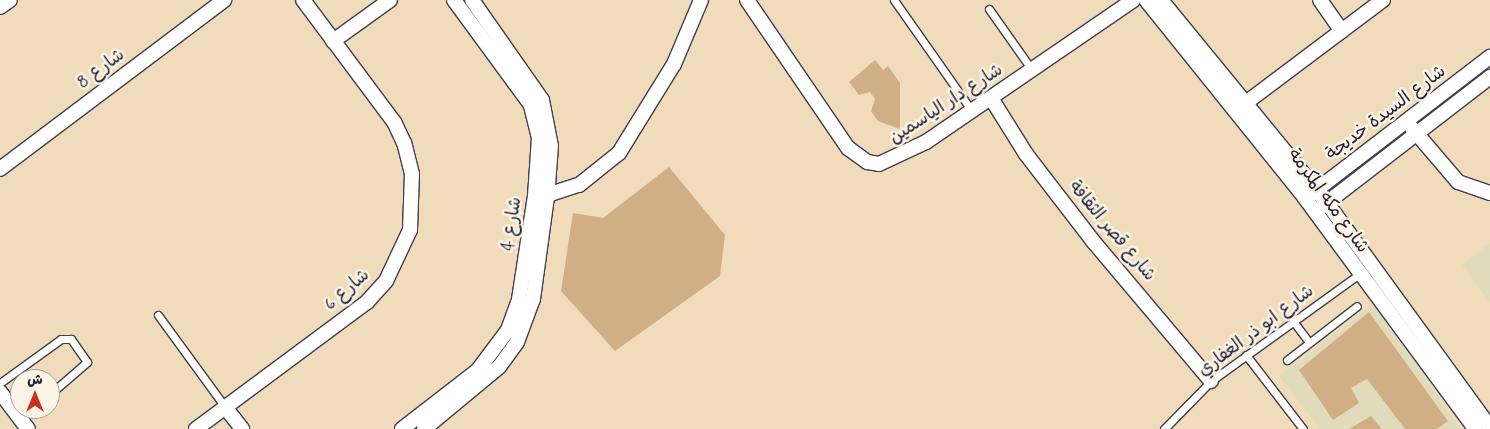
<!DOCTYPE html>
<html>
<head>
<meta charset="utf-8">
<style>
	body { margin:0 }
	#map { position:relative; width:1490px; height:429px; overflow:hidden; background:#f0dcbb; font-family:Mynerve,"Playpen Sans Arabic",sans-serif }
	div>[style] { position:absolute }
	.built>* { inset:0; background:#e0dcbb }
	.building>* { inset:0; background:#d0ae86 }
	.roads { filter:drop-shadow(1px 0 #413e4e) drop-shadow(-1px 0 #413e4e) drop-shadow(0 1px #413e4e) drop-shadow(0 -1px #413e4e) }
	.service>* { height:7px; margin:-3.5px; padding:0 3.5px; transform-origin:3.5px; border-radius:3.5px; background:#fff }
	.minor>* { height:14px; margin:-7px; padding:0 7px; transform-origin:7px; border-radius:7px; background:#fff }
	span { translate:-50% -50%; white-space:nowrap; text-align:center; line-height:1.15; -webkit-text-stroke:5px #fcf5e5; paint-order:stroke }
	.street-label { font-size:18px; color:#22223b }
	.north { position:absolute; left:10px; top:369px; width:50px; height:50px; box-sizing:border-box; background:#fcf5e5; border:1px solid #a5a1a1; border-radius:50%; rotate:0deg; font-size:14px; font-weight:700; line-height:20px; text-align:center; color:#22223b }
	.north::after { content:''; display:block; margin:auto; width:18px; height:22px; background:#c8321e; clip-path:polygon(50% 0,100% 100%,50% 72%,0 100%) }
</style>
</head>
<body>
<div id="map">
	<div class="built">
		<div style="clip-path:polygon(1490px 243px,1490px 302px,1462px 265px)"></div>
		<div style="clip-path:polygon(1373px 304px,1461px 429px,1320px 429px,1279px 376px)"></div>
	</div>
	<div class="building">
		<div style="clip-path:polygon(875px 60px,883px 70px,888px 66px,900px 83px,900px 129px,878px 121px,871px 111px,875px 99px,870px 92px,859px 95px,849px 82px)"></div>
		<div style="clip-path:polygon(669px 167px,725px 235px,720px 276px,615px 351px,561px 291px,573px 213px,603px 218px)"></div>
		<div style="clip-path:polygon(1369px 312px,1448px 421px,1437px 429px,1405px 429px,1367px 379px,1351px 388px,1359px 403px,1333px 420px,1299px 370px)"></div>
		<div style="clip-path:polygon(1371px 416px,1382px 429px,1349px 429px)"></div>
	</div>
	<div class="roads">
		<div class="service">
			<div style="left:894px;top:0;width:136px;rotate:54.9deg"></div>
			<div style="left:989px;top:9px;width:75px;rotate:54.8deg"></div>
			<div style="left:158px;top:315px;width:114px;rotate:53.9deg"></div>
			<div style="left:1293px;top:321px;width:26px;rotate:53deg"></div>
			<div style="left:1246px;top:355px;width:93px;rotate:52.4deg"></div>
			<div style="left:1287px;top:360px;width:88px;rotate:-37.6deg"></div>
			<div style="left:0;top:383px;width:75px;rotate:-35.8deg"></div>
			<div style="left:61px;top:339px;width:10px"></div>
			<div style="left:71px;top:339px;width:28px;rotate:55deg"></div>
			<div style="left:87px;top:362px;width:49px;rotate:139.1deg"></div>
			<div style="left:19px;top:418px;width:14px;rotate:-39deg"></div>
			<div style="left:1164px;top:429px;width:67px;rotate:-45.6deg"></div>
			<div style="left:1211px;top:381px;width:185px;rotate:-35.8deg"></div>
		</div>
		<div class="minor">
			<div style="left:747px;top:0;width:179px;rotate:55.7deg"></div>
			<div style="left:848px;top:148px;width:24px;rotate:36deg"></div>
			<div style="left:867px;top:162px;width:12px;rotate:9deg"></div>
			<div style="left:879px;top:164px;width:52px;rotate:-25.1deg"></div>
			<div style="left:926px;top:142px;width:251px;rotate:-34.4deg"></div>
			<div style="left:1146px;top:0;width:254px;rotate:51.2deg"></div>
			<div style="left:1305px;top:198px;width:287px;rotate:53.6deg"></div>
			<div style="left:1161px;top:0;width:262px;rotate:50.7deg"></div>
			<div style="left:1327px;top:203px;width:277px;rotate:54deg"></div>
			<div style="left:1320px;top:0;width:38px;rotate:55deg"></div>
			<div style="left:0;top:7px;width:12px;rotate:-35deg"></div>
			<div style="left:333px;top:41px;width:70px;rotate:-35.7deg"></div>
			<div style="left:991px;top:98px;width:66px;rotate:58deg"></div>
			<div style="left:1026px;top:154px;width:110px;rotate:52.4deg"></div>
			<div style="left:1093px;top:241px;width:183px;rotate:49.9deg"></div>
			<div style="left:1239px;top:108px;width:180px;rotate:-36.9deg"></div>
			<div style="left:1412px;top:128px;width:71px;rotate:49.6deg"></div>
			<div style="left:1458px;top:182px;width:34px;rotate:19deg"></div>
			<div style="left:0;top:169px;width:281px;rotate:-37deg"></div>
			<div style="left:1310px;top:195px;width:227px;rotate:-37.5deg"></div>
			<div style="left:541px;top:197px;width:40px;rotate:-18deg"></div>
			<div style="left:579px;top:185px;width:51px;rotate:-38.7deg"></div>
			<div style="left:619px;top:153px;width:105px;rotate:-58.3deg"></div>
			<div style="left:674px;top:64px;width:69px;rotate:-67.1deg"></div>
			<div style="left:1320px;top:208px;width:215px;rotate:-37.6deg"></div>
			<div style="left:0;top:392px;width:46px;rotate:52.9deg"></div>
			<div style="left:225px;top:407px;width:28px;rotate:52deg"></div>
			<div style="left:196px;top:429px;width:213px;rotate:-36.6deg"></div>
			<div style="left:367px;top:302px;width:28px;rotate:-48deg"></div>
			<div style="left:386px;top:281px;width:56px;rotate:-64.8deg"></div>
			<div style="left:410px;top:230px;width:56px;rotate:-88deg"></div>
			<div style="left:412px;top:174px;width:32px;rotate:-104deg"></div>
			<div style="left:404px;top:143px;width:23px;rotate:-115deg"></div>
			<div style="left:394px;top:122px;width:152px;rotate:-126.7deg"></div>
			<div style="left:402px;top:429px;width:96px;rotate:-37.8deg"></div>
			<div style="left:478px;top:370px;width:50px;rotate:-53.1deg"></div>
			<div style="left:508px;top:330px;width:33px;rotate:-70deg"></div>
			<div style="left:519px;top:299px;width:104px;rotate:-81.2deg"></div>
			<div style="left:535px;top:196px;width:58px;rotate:-86.1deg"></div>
			<div style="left:539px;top:138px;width:34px;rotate:-104deg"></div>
			<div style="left:531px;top:105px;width:130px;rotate:-126.3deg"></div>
			<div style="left:424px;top:429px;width:97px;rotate:-39.6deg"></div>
			<div style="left:499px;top:367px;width:31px;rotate:-54deg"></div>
			<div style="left:517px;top:342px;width:46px;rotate:-69.6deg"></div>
			<div style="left:533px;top:299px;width:103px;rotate:-82.2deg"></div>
			<div style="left:547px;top:197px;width:51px;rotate:-85.5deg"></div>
			<div style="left:551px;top:146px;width:47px;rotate:-101.1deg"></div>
			<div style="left:542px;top:100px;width:122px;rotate:-125deg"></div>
		</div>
	</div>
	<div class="street-label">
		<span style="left:101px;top:69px;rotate:-37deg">شارع 8</span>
		<span style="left:946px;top:104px;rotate:-33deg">شارع دار الياسمين</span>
		<span style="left:1386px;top:113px;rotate:-37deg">شارع السيدة خديجة</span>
		<span style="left:1328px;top:201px;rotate:54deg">شارع مكه المكرمة</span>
		<span style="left:512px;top:224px;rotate:-82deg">شارع 4</span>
		<span style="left:1112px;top:231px;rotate:50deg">شارع قصر الثقافة</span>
		<span style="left:347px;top:290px;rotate:-41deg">شارع 6</span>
		<span style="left:1256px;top:331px;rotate:-37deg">شارع ابو ذر الغفاري</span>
	</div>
	<div class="north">ش</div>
</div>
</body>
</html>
